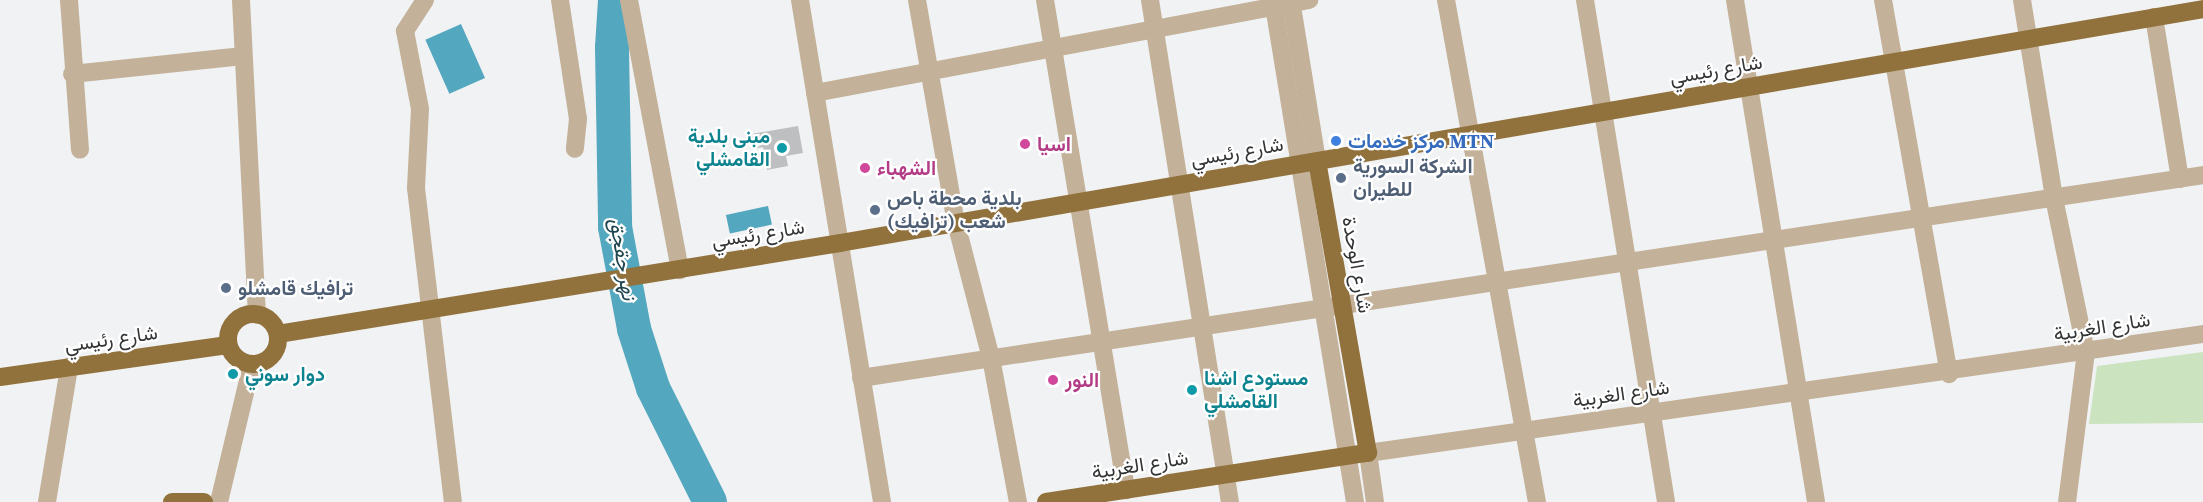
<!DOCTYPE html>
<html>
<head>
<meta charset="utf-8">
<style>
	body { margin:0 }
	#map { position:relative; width:2203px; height:502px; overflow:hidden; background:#f1f2f4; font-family:"Source Serif 4",Vazirmatn,serif }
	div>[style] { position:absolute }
	.green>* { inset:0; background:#cbe4bf }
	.water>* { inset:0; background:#53a7be; transform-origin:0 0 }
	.river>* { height:34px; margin:-17px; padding:0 17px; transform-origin:17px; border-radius:17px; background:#53a7be }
	.building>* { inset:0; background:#bebfc1 }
	.minor>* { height:18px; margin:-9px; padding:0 9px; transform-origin:9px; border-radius:9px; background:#c3b299 }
	.tertiary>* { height:18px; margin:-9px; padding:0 9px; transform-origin:9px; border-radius:9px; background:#c3b299 }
	.trunk>* { height:18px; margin:-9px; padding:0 9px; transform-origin:9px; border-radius:9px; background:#92723c }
	.trunk>.ring { margin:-9px; padding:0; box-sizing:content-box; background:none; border:18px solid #92723c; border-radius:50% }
	.dots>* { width:16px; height:16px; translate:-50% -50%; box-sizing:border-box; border:3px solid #fff; border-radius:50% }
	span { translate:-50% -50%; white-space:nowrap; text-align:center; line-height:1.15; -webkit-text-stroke:4.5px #fff; paint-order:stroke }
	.street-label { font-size:20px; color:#333435 }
	.culture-label { font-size:20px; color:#0d838f; font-weight:700 }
	.right { translate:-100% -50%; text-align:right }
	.left { translate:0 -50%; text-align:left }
	.shop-label { font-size:20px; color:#366cbe; font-weight:700 }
	.hotel-label { font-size:20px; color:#b23c85; font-weight:700 }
	.service-label { font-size:20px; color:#4e5e75; font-weight:700 }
	.water-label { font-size:21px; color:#204651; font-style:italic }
</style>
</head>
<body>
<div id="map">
	<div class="green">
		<div style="clip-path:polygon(2203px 352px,2203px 423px,2089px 424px,2097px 366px)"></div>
	</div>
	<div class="water">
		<div style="left:461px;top:24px;width:59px;height:39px;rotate:66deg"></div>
		<div style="left:768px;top:206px;width:19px;height:43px;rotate:78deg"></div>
	</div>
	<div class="river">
		<div style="left:615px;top:0;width:48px;rotate:93.6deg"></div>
		<div style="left:612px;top:48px;width:179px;rotate:89deg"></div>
		<div style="left:615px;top:227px;width:104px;rotate:79.4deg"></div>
		<div style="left:634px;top:329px;width:62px;rotate:72.1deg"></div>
		<div style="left:653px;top:388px;width:127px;rotate:63.4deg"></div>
	</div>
	<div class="building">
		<div style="clip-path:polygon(798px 126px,803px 153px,786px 156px,788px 166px,767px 170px,763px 147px,754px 149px,751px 134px)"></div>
	</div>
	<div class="minor">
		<div style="left:69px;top:0;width:150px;rotate:85.8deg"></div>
		<div style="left:425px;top:0;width:37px;rotate:123deg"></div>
		<div style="left:405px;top:31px;width:79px;rotate:79.1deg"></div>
		<div style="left:420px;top:109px;width:79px;rotate:92.9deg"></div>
		<div style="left:416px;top:188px;width:316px;rotate:83.3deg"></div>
		<div style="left:560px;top:0;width:120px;rotate:81.4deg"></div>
		<div style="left:578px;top:119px;width:30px;rotate:96deg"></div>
		<div style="left:629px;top:0;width:275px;rotate:79.3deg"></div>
		<div style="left:800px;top:0;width:509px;rotate:80.72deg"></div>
		<div style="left:917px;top:0;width:226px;rotate:80.1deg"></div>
		<div style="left:956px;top:223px;width:139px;rotate:75.5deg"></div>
		<div style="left:991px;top:358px;width:147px;rotate:79.4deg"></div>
		<div style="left:1045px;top:0;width:497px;rotate:80.6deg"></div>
		<div style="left:1150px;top:0;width:508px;rotate:80.95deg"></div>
		<div style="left:1446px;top:0;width:510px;rotate:79.73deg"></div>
		<div style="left:1585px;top:0;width:508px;rotate:80.83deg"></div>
		<div style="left:1735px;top:0;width:508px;rotate:80.83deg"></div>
		<div style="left:1883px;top:0;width:380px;rotate:80deg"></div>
		<div style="left:2022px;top:0;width:201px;rotate:80.8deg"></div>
		<div style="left:2054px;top:198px;width:157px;rotate:78.3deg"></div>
		<div style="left:2086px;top:352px;width:151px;rotate:97.2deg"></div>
		<div style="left:2154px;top:17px;width:164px;rotate:80.9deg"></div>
		<div style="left:72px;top:74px;width:172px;rotate:-6deg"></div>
		<div style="left:815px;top:93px;width:503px;rotate:-10.66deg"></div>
		<div style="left:861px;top:378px;width:1357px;rotate:-8.6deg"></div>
		<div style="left:1368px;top:453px;width:843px;rotate:-8.11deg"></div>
		<div style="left:47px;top:502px;width:137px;rotate:-80.7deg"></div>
	</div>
	<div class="tertiary">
		<div style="left:241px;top:0;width:315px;rotate:87.1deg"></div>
		<div style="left:1273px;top:0;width:509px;rotate:80.72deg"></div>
		<div style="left:1291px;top:0;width:163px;rotate:80.8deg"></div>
		<div style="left:1368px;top:453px;width:49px;rotate:81.9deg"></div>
		<div style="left:219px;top:502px;width:142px;rotate:-76.6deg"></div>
	</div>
	<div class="trunk">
		<div class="ring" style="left:228px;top:314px;width:32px;height:32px"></div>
		<div style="left:278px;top:334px;width:569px;rotate:-9.2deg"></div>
		<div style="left:840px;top:243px;width:1383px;rotate:-9.74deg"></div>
		<div style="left:0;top:377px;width:230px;rotate:-8deg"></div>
		<div style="left:172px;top:502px;width:32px"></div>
		<div style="left:1046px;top:502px;width:326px;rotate:-8.7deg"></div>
		<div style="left:1368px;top:453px;width:296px;rotate:-99.9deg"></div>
	</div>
	<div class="dots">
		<div style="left:1336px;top:141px;background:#3f7fe0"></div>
		<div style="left:1025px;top:144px;background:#d1479c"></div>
		<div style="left:782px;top:148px;background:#0f9aa8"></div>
		<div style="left:865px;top:168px;background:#d1479c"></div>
		<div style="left:1341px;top:178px;background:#5c6f8a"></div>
		<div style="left:875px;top:210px;background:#5c6f8a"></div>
		<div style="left:226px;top:288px;background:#5c6f8a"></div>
		<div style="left:233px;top:374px;background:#0f9aa8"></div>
		<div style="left:1053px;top:380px;background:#d1479c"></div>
		<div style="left:1192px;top:390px;background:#0f9aa8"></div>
	</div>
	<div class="street-label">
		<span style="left:1716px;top:70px;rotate:-10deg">شارع رئيسي</span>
		<span style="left:1237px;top:152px;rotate:-10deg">شارع رئيسي</span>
		<span style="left:758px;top:234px;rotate:-9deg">شارع رئيسي</span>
		<span style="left:1357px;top:265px;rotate:80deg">شارع الوحدة</span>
		<span style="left:2102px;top:327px;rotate:-9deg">شارع الغربية</span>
		<span style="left:111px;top:339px;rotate:-8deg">شارع رئيسي</span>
		<span style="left:1621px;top:394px;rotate:-8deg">شارع الغربية</span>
		<span style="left:1140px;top:465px;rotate:-9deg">شارع الغربية</span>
	</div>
	<div class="culture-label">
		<span class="right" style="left:770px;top:148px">مبنى بلدية<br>القامشلي</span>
		<span class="left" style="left:245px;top:374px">دوار سوني</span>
		<span class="left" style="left:1204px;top:390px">مستودع اشنا<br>القامشلي</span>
	</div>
	<div class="shop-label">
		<span class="left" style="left:1348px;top:141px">مركز خدمات MTN</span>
	</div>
	<div class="hotel-label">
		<span class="left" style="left:1037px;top:144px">اسيا</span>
		<span class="left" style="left:877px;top:168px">الشهباء</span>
		<span class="left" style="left:1065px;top:380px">النور</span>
	</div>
	<div class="service-label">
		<span class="left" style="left:1353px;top:178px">الشركة السورية<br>للطيران</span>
		<span class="left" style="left:887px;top:210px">بلدية محطة باص<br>شعب (ترافيك)</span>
		<span class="left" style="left:238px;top:288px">ترافيك قامشلو</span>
	</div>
	<div class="water-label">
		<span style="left:623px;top:259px;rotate:81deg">نهر جقجق</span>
	</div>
</div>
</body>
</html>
